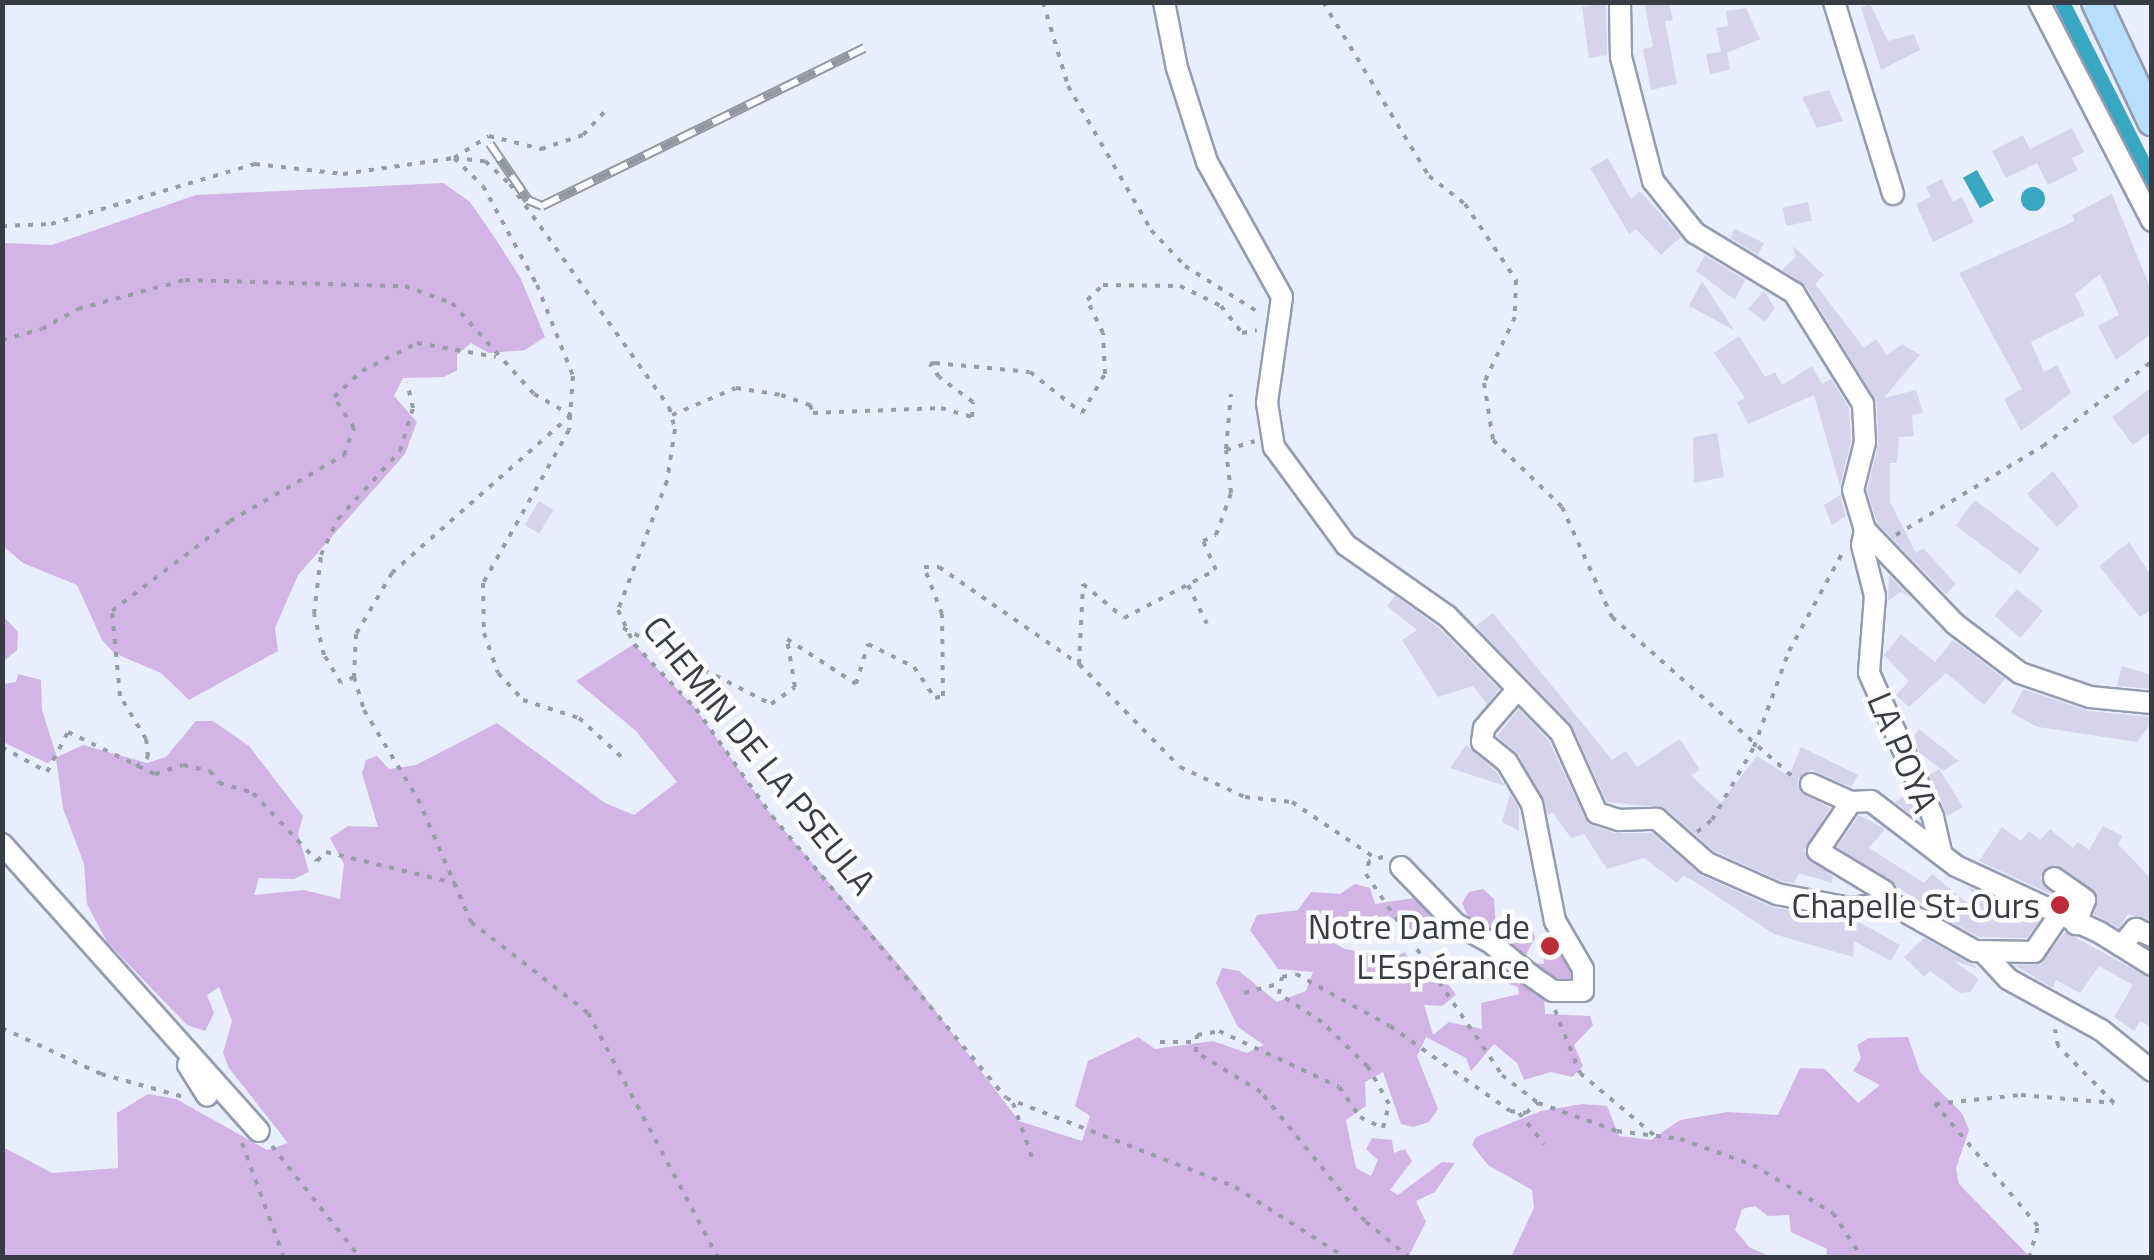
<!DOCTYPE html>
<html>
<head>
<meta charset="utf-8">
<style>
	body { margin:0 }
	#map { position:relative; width:2154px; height:1260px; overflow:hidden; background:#e8eefb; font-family:"Titillium Web",sans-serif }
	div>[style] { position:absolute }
	.green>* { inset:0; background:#d2b4e6 }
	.water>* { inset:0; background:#39a6c2; transform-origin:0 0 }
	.round { border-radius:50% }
	.building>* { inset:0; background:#d6d4eb; transform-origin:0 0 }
	.path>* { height:4px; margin-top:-2px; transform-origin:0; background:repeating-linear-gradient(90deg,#979ca7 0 5px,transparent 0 13px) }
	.roads { filter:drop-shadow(2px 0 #939cb0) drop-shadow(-2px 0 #939cb0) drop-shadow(0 2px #939cb0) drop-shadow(0 -2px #939cb0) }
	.minor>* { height:20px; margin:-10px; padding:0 10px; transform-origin:10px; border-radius:10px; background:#fff }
	.major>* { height:28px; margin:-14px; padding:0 14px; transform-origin:14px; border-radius:14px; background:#b8e0fe }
	.rail>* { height:10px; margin-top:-5px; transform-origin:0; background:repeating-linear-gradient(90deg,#fcfcfc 0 19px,#9297a1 0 38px); box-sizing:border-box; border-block:2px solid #9297a1 }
	.dots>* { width:28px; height:28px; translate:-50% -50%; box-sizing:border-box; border:5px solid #fcfcfc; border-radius:50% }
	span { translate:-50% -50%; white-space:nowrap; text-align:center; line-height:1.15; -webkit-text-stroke:9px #fcfcfc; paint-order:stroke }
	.street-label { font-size:35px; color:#383c44 }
	.poi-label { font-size:35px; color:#383c44 }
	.right { translate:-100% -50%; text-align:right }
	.frame { position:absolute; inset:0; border:5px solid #383c44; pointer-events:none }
</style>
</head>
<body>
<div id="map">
	<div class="green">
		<div style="clip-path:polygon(443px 183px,469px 201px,493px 235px,521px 279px,545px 337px,525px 350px,489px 353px,471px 343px,457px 355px,457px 370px,444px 377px,403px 378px,394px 396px,417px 422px,405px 454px,298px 575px,275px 628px,278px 651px,189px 700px,161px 673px,114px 653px,102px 640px,77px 585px,23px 563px,3px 546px,3px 243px,52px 245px,196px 195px)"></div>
		<div style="clip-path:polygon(3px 616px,18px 632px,17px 650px,3px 662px)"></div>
		<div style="clip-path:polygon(634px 644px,696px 709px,772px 816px,912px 980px,1019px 1121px,1082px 1141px,1090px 1116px,1075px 1106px,1088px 1061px,1138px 1037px,1155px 1049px,1213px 1041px,1247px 1053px,1264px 1045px,1238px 1027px,1216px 983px,1222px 968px,1239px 971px,1277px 1002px,1306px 991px,1313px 972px,1278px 969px,1250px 930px,1257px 915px,1298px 910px,1311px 892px,1340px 894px,1355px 884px,1370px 888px,1375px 904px,1421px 897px,1441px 919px,1429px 931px,1414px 931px,1387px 915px,1373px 931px,1352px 933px,1327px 916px,1319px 935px,1345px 949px,1393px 958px,1405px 952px,1419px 980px,1449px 985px,1456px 995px,1442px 1006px,1424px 1005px,1433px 1035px,1449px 1022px,1482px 1029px,1481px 1003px,1519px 994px,1518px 987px,1486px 976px,1487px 958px,1462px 903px,1469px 892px,1483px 889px,1494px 899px,1496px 930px,1532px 927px,1535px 938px,1522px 962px,1544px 964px,1542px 938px,1556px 933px,1581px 979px,1544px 995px,1545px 1014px,1590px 1016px,1593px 1025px,1574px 1045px,1583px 1066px,1572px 1077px,1551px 1072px,1524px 1080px,1517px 1063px,1494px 1044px,1471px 1071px,1466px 1058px,1426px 1037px,1417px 1056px,1438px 1109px,1429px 1122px,1413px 1127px,1401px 1124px,1383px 1072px,1365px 1082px,1366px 1106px,1346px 1120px,1356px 1168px,1371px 1176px,1378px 1160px,1366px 1149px,1372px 1138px,1392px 1140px,1394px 1153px,1405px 1149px,1412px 1161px,1390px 1190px,1398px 1195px,1442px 1162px,1455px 1163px,1435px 1192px,1416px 1201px,1426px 1222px,1408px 1257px,3px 1257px,3px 1147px,52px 1173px,118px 1168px,117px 1113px,148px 1094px,176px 1099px,267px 1150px,288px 1143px,229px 1068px,223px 1053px,232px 1021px,219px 987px,207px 995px,214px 1013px,205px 1031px,187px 1025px,107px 942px,87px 904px,84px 864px,63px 808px,56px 758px,47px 763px,3px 742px,3px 684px,16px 682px,18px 674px,41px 680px,42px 710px,57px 757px,83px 745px,147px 763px,166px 757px,196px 721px,213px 721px,249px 746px,303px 816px,298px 834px,309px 872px,294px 879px,259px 878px,254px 895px,304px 890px,340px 899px,344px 864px,330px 838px,348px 826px,378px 827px,362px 773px,366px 760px,377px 756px,389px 769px,416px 765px,497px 723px,605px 803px,634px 815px,677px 782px,636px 731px,576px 681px)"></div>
		<div style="clip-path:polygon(1869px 1038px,1908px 1037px,1920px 1072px,1962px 1113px,1969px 1130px,1956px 1168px,1959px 1184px,2030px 1257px,1826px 1257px,1827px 1249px,1791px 1232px,1789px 1215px,1768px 1216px,1755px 1206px,1742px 1209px,1735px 1230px,1749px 1247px,1771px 1257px,1511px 1257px,1534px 1208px,1532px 1190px,1488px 1165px,1472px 1145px,1476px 1137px,1541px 1111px,1582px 1104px,1607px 1106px,1619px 1136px,1651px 1140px,1680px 1120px,1728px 1112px,1778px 1115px,1800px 1068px,1825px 1069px,1858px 1103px,1880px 1085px,1853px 1071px,1861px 1058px,1857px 1045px)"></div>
	</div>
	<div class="water">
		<div style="clip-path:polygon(2054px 3px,2071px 3px,2151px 162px,2151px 198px)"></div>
		<div style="left:1977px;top:170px;width:35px;height:16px;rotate:61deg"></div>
		<div class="round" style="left:2021px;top:187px;width:24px;height:24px"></div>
	</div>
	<div class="building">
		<div style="clip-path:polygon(1644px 2px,1669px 2px,1673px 20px,1665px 21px,1677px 84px,1651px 90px,1643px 49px,1653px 47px)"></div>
		<div style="clip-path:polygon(1606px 3px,1607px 55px,1589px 58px,1582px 7px)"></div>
		<div style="clip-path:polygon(1870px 4px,1888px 41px,1914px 34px,1920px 50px,1881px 70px,1861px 8px)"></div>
		<div style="clip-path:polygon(1746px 8px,1760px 39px,1727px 53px,1730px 70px,1710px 74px,1706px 54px,1721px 52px,1716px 28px,1728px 26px,1726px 11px)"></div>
		<div style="clip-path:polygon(1829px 90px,1843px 121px,1817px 128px,1802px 97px)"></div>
		<div style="clip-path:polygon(2072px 128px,2084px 152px,2072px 158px,2078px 170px,2048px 185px,2037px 163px,2006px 178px,1992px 151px,2023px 135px,2030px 149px)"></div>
		<div style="clip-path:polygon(1608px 158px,1631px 199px,1640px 191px,1681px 237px,1661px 255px,1636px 229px,1629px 234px,1590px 168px)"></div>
		<div style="clip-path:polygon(1942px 179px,1953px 202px,1962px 197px,1974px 222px,1933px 242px,1916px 204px,1931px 197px,1926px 187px)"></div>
		<div style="clip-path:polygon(2112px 194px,2152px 292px,2152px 333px,2116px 360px,2098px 326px,2119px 315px,2100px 274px,2075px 294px,2085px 315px,2031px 342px,2044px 372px,2057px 365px,2071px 393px,2021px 431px,2004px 399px,2022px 389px,1959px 273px,2075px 221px,2072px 215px)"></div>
		<div style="left:1808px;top:202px;width:19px;height:26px;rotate:78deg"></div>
		<div style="clip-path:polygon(1735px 229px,1764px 243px,1758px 255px,1730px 238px)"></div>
		<div style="clip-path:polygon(1793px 246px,1824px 275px,1815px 284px,1864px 348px,1876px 339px,1887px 355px,1902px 344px,1920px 355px,1884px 398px,1916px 390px,1923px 413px,1912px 415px,1914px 436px,1899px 437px,1897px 463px,1890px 463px,1890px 502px,1916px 553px,1923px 548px,1956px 584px,1946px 594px,1877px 523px,1867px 490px,1878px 445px,1877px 402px,1806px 286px,1782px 270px,1796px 257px)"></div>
		<div style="clip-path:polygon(1705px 255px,1745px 280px,1735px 300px,1696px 271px)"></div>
		<div style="clip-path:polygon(1702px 281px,1734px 330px,1689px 306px)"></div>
		<div style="clip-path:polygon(1764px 291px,1775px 308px,1765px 322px,1748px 309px)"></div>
		<div style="clip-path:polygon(1739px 336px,1765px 377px,1775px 372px,1782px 385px,1812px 366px,1822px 384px,1831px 379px,1849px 408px,1851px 441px,1840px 486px,1814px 395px,1748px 424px,1737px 402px,1745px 398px,1714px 353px)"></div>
		<div style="clip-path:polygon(2152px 387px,2152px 431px,2133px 445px,2112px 417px)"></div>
		<div style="clip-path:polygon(1717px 433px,1724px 477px,1694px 483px,1693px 437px)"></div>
		<div style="clip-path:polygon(2053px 471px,2079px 506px,2057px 527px,2027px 494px)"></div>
		<div style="clip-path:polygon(1840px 495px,1846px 516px,1832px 525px,1824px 505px)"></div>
		<div style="left:1975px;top:500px;width:81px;height:32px;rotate:37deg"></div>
		<div style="left:539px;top:501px;width:17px;height:28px;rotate:31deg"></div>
		<div style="clip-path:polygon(2129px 542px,2152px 577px,2152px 609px,2140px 617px,2099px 566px)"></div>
		<div style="clip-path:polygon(1889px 575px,1911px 598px,1901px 592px,1888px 601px)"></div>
		<div style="left:2017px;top:589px;width:34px;height:35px;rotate:40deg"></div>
		<div style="clip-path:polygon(1395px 596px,1438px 627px,1499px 689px,1487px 704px,1473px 686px,1438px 697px,1402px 640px,1417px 630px,1387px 606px)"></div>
		<div style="clip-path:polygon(1493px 613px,1612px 760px,1626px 751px,1637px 767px,1680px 739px,1700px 770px,1691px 775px,1721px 803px,1757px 756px,1789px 776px,1801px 747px,1858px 775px,1851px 787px,1811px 770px,1798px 779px,1801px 793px,1830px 808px,1804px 851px,1833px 876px,1832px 883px,1799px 873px,1794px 883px,1781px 881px,1714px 851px,1665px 808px,1607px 802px,1571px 724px,1476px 626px)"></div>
		<div style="clip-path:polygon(1901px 634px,1935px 662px,1953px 640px,2005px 679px,1984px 705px,1946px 673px,1909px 707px,1896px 695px,1909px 681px,1884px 655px)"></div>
		<div style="clip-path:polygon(2122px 666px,2152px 675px,2152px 689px,2117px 686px)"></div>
		<div style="clip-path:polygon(2023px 689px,2088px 711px,2152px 717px,2152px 722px,2137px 742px,2038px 727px,2011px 713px)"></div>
		<div style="clip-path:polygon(1519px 709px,1549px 741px,1588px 824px,1615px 833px,1652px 833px,1701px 875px,1772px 907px,1859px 922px,1900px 945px,1891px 961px,1854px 941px,1853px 957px,1774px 934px,1694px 881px,1683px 876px,1677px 883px,1644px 858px,1607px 869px,1584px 834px,1571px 838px,1552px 812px,1548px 815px,1519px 755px,1497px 736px)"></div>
		<div style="clip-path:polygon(1919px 729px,1959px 761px,1943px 771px,1919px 752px,1913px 737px)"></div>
		<div style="clip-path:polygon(1466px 745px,1496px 771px,1505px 786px,1450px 768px)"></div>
		<div style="clip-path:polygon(1939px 769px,1963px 807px,1947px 816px,1929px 775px)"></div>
		<div style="clip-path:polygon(1907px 793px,1920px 821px,1895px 802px)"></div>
		<div style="clip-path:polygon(1510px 794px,1519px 809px,1519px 831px,1502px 822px)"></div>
		<div style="clip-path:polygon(1859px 815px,1885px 829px,1869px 848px,1924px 883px,1932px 874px,1987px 919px,1969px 887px,2040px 920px,2027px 938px,1979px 937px,1944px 918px,1837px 847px)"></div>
		<div style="clip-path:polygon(2103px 826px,2123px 836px,2118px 844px,2152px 880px,2152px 921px,2128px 914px,2119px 928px,2094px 915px,2096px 893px,2056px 865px,2040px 878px,2059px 898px,1979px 861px,2002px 827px,2021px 841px,2029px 831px,2040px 840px,2050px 829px,2073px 848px,2078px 842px,2089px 850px)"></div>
		<div style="clip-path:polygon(2065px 932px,2152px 979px,2152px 1027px,2140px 1021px,2134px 1031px,2114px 1017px,2133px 985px,2099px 966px,2080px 993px,2056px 980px,2053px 988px,2014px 965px,2041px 964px)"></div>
		<div style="clip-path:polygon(1924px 938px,1980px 969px,1954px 961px,1979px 979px,1970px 992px,1960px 993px,1930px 971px,1924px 977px,1904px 957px)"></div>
	</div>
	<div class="path">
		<div style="left:1043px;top:2px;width:88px;rotate:73.4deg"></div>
		<div style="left:1068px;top:86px;width:166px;rotate:60deg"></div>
		<div style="left:1151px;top:230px;width:50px;rotate:46.6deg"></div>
		<div style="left:1185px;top:266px;width:86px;rotate:32.2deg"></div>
		<div style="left:1323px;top:2px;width:204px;rotate:58.7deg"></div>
		<div style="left:1429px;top:176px;width:46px;rotate:37.9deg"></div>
		<div style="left:1465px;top:204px;width:92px;rotate:56.1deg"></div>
		<div style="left:1516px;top:280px;width:37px;rotate:92deg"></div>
		<div style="left:1515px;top:317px;width:73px;rotate:115.2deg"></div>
		<div style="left:1484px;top:383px;width:58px;rotate:81deg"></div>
		<div style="left:1493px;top:440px;width:96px;rotate:44.2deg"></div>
		<div style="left:1562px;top:507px;width:121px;rotate:65.6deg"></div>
		<div style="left:1612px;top:617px;width:240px;rotate:41.5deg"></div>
		<div style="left:454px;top:158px;width:40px;rotate:44deg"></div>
		<div style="left:483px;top:186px;width:113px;rotate:61.4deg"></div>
		<div style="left:537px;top:285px;width:98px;rotate:68.4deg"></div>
		<div style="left:573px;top:376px;width:54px;rotate:94.2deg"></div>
		<div style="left:569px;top:430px;width:176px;rotate:119.3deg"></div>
		<div style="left:483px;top:583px;width:50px;rotate:88.9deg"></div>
		<div style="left:484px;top:633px;width:42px;rotate:70.7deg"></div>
		<div style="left:498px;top:673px;width:37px;rotate:47deg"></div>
		<div style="left:523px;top:700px;width:59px;rotate:17.8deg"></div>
		<div style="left:579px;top:718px;width:64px;rotate:42.5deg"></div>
		<div style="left:454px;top:158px;width:41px;rotate:-32.2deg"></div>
		<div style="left:489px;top:136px;width:54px;rotate:14deg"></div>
		<div style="left:541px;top:149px;width:44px;rotate:-18.4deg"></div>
		<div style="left:583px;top:135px;width:33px;rotate:-47deg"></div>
		<div style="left:2px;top:226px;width:49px;rotate:-2.3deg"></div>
		<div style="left:51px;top:224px;width:213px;rotate:-16.4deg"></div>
		<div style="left:255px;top:164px;width:89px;rotate:6.5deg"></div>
		<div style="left:343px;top:174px;width:112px;rotate:-8.2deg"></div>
		<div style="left:454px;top:158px;width:31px;rotate:6deg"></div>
		<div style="left:485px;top:161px;width:34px;rotate:43deg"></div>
		<div style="left:510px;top:184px;width:274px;rotate:54.5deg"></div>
		<div style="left:669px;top:407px;width:23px;rotate:75deg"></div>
		<div style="left:675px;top:429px;width:53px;rotate:98.7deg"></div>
		<div style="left:667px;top:481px;width:138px;rotate:110.8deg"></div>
		<div style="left:618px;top:610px;width:38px;rotate:65deg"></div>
		<div style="left:634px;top:644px;width:90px;rotate:46.4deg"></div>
		<div style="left:696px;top:709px;width:131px;rotate:54.6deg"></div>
		<div style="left:772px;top:816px;width:366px;rotate:50.3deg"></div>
		<div style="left:1006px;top:1098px;width:246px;rotate:21.2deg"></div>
		<div style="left:1235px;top:1187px;width:132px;rotate:32.6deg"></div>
		<div style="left:2px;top:340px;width:41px;rotate:-15.4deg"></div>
		<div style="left:42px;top:329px;width:41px;rotate:-29.1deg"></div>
		<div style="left:78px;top:309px;width:111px;rotate:-15.2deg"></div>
		<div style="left:185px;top:280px;width:220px;rotate:1.6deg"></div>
		<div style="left:405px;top:286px;width:50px;rotate:19.9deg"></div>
		<div style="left:452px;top:303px;width:122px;rotate:48deg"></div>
		<div style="left:534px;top:394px;width:43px;rotate:29.6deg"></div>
		<div style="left:571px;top:415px;width:239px;rotate:138.6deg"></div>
		<div style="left:392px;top:573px;width:71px;rotate:120.5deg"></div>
		<div style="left:356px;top:634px;width:43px;rotate:92.7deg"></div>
		<div style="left:354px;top:677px;width:34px;rotate:73deg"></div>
		<div style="left:364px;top:710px;width:104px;rotate:58.8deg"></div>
		<div style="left:418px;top:799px;width:134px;rotate:66.7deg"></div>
		<div style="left:471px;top:922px;width:148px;rotate:37.9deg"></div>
		<div style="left:588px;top:1013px;width:277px;rotate:62deg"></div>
		<div style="left:672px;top:415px;width:69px;rotate:-22.9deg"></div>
		<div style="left:736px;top:388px;width:46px;rotate:8.8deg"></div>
		<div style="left:781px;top:395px;width:31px;rotate:19deg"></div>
		<div style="left:810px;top:405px;width:9px;rotate:69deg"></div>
		<div style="left:813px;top:413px;width:128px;rotate:-2.2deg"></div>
		<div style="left:941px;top:408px;width:32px;rotate:16deg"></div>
		<div style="left:972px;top:417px;width:15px;rotate:-86deg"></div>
		<div style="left:973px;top:402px;width:42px;rotate:-143.7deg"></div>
		<div style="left:939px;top:377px;width:16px;rotate:-125deg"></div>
		<div style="left:930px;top:364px;width:5px;rotate:-11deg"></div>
		<div style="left:935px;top:363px;width:95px;rotate:5.4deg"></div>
		<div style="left:1030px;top:372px;width:66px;rotate:38.3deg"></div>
		<div style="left:1082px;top:413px;width:45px;rotate:-59.5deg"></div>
		<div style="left:1105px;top:374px;width:41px;rotate:-92.8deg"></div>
		<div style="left:1103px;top:333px;width:37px;rotate:-116deg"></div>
		<div style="left:1087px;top:300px;width:22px;rotate:-43deg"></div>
		<div style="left:1103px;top:285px;width:77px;rotate:0.7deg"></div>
		<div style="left:1180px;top:286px;width:46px;rotate:26deg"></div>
		<div style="left:1221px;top:306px;width:34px;rotate:52deg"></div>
		<div style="left:1242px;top:333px;width:15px;rotate:-11deg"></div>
		<div style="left:1226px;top:449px;width:55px;rotate:-84.8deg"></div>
		<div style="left:1896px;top:535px;width:172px;rotate:-31.2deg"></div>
		<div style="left:2043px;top:446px;width:138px;rotate:-37.9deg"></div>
		<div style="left:1188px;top:585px;width:43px;rotate:64deg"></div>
		<div style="left:623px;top:628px;width:166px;rotate:27.2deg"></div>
		<div style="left:771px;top:704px;width:29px;rotate:-35deg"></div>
		<div style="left:795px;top:687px;width:49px;rotate:-99.5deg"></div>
		<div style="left:787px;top:639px;width:82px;rotate:33.1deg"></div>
		<div style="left:856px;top:684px;width:42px;rotate:-73.3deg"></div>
		<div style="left:868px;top:644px;width:51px;rotate:26.6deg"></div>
		<div style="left:914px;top:667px;width:37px;rotate:56deg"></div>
		<div style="left:935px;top:698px;width:8px;rotate:-14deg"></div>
		<div style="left:943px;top:696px;width:82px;rotate:-90.7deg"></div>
		<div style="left:942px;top:614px;width:50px;rotate:-111deg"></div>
		<div style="left:924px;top:567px;width:15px"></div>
		<div style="left:939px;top:567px;width:170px;rotate:34.7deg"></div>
		<div style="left:1079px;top:664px;width:80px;rotate:-87.1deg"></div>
		<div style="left:1083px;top:584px;width:53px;rotate:39.7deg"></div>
		<div style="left:1124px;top:618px;width:104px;rotate:-27.6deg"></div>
		<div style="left:1216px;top:570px;width:32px;rotate:-114deg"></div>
		<div style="left:1203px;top:541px;width:14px;rotate:-25deg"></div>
		<div style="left:1216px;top:535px;width:45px;rotate:-70.3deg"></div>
		<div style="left:1231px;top:493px;width:43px;rotate:-96.6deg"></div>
		<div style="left:1226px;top:450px;width:30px;rotate:-17deg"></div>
		<div style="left:1079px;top:664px;width:144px;rotate:45.6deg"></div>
		<div style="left:1180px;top:767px;width:72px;rotate:24.8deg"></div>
		<div style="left:1245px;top:797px;width:47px;rotate:6.1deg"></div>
		<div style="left:1292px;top:802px;width:100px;rotate:34deg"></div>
		<div style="left:354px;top:677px;width:14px;rotate:155deg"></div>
		<div style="left:341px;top:683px;width:33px;rotate:-121deg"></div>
		<div style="left:324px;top:655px;width:42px;rotate:-103.7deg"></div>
		<div style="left:314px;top:614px;width:59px;rotate:-83.2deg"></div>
		<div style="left:321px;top:555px;width:40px;rotate:-65deg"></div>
		<div style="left:338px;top:519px;width:92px;rotate:-47.6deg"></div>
		<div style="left:400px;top:451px;width:45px;rotate:-73.2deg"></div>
		<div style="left:413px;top:408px;width:26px;rotate:-103deg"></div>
		<div style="left:2px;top:747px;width:51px;rotate:29.1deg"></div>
		<div style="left:47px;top:772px;width:45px;rotate:-62.3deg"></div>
		<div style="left:68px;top:732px;width:97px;rotate:25.8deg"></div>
		<div style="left:155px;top:774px;width:29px;rotate:-18deg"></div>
		<div style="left:183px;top:765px;width:28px;rotate:13deg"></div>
		<div style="left:210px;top:771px;width:15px;rotate:53deg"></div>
		<div style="left:219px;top:783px;width:35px;rotate:16deg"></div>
		<div style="left:253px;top:793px;width:93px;rotate:46.7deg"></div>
		<div style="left:317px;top:861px;width:13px;rotate:-45deg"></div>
		<div style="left:326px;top:852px;width:132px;rotate:13.6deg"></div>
		<div style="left:136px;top:767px;width:16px;rotate:-40deg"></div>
		<div style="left:148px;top:757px;width:18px;rotate:-96deg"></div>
		<div style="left:146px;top:739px;width:50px;rotate:-121.2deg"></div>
		<div style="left:120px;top:696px;width:85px;rotate:-95.4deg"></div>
		<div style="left:112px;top:611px;width:148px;rotate:-37.3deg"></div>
		<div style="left:230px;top:521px;width:132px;rotate:-30.1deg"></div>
		<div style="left:344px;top:455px;width:29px;rotate:-70deg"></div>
		<div style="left:354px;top:428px;width:37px;rotate:-123deg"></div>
		<div style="left:334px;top:397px;width:38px;rotate:-43deg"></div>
		<div style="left:362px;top:371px;width:62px;rotate:-27deg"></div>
		<div style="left:417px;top:343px;width:80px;rotate:10deg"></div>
		<div style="left:1697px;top:832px;width:19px;rotate:-39deg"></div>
		<div style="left:1712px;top:820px;width:84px;rotate:-60.1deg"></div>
		<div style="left:1754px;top:747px;width:102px;rotate:-70deg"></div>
		<div style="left:1789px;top:651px;width:115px;rotate:-61.4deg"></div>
		<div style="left:1383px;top:857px;width:15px;rotate:164deg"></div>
		<div style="left:1369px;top:861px;width:13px;rotate:103deg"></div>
		<div style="left:1366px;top:874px;width:243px;rotate:55.9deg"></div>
		<div style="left:1502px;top:1075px;width:46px;rotate:37.9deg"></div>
		<div style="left:1538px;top:1103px;width:84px;rotate:19.5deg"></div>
		<div style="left:1617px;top:1131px;width:64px;rotate:7.2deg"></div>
		<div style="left:1680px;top:1139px;width:77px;rotate:19.6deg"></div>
		<div style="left:1753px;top:1165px;width:93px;rotate:31deg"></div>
		<div style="left:1833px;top:1213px;width:54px;rotate:57.2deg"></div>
		<div style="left:1244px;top:993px;width:34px;rotate:-15deg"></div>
		<div style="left:1555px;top:1010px;width:68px;rotate:68.4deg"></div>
		<div style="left:1580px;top:1073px;width:98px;rotate:40deg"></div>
		<div style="left:2px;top:1028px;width:109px;rotate:24.9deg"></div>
		<div style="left:101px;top:1074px;width:86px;rotate:15.5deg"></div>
		<div style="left:1160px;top:1042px;width:35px"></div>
		<div style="left:1013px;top:1103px;width:64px;rotate:70.7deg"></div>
		<div style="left:1519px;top:1113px;width:40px;rotate:51deg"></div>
		<div style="left:242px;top:1143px;width:122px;rotate:69.9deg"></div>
		<div style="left:272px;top:1146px;width:142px;rotate:51.8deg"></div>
		<div style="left:1410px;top:1258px;width:58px;rotate:-140.6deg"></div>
		<div style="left:1365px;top:1221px;width:166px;rotate:-128.9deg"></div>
		<div style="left:1261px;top:1092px;width:76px;rotate:-148.4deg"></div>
		<div style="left:1196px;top:1052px;width:17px;rotate:-87deg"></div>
		<div style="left:1197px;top:1035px;width:22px;rotate:-10deg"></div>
		<div style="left:1219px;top:1031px;width:132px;rotate:25deg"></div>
		<div style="left:1339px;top:1087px;width:37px;rotate:55deg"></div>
		<div style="left:1360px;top:1117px;width:25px;rotate:26deg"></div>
		<div style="left:1383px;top:1128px;width:25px;rotate:-76deg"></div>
		<div style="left:1389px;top:1104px;width:43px;rotate:-119.6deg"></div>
		<div style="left:1368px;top:1067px;width:64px;rotate:-135.6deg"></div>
		<div style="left:1322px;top:1022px;width:51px;rotate:-146.9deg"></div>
		<div style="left:1279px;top:994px;width:17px;rotate:-80deg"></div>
		<div style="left:1282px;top:977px;width:14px;rotate:-12deg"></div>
		<div style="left:1296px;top:974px;width:107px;rotate:29deg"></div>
		<div style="left:1390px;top:1026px;width:147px;rotate:35.3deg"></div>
		<div style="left:1510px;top:1111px;width:16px;rotate:7deg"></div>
		<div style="left:1526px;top:1113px;width:16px;rotate:-40deg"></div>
		<div style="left:2029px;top:1258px;width:33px;rotate:-74deg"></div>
		<div style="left:2038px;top:1226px;width:160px;rotate:-130.2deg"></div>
		<div style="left:1935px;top:1104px;width:86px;rotate:-6deg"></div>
		<div style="left:2021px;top:1095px;width:93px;rotate:4.9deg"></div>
		<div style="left:2114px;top:1103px;width:80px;rotate:-134.5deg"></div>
		<div style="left:2058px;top:1046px;width:17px;rotate:-100deg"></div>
	</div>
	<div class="roads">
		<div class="minor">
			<div style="left:1164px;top:2px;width:67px;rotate:78.9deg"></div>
			<div style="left:1177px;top:68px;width:99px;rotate:72.3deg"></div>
			<div style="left:1207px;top:162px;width:154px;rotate:60.9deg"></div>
			<div style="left:1282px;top:297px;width:107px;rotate:98.1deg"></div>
			<div style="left:1267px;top:403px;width:45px;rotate:81deg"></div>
			<div style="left:1274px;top:447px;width:122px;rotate:53.7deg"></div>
			<div style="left:1346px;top:545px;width:123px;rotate:35.1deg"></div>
			<div style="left:1447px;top:616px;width:163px;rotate:45.7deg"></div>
			<div style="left:1561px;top:733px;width:88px;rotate:65.8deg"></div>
			<div style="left:1597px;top:813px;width:23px;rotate:18deg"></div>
			<div style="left:1619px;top:820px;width:38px;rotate:-2deg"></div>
			<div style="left:1657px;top:819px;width:67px;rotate:41.3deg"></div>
			<div style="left:1707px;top:863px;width:77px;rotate:23.9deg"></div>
			<div style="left:1777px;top:894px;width:74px;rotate:10.9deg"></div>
			<div style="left:1850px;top:908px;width:40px;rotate:-7.1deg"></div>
			<div style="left:1890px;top:903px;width:98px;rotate:29.5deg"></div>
			<div style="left:1975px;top:951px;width:59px;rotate:1deg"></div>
			<div style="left:2034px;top:952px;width:42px;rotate:-55.6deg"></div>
			<div style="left:1620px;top:2px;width:55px;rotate:89deg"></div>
			<div style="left:1621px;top:57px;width:128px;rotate:75.5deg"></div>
			<div style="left:1653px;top:181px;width:67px;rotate:51.1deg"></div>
			<div style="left:1695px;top:233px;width:116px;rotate:31.2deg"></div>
			<div style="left:1794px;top:293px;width:131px;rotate:58.1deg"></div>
			<div style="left:1863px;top:404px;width:38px;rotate:87deg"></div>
			<div style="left:1865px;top:442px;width:49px;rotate:104deg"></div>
			<div style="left:1853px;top:490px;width:42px;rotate:73.3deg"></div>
			<div style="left:1865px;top:530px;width:130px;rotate:46.2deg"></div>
			<div style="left:1955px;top:624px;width:81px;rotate:37deg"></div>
			<div style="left:2020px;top:673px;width:74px;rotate:18.9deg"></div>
			<div style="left:2090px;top:697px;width:62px;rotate:5.5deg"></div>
			<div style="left:1834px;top:2px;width:201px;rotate:72.9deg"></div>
			<div style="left:2039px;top:2px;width:246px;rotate:62.7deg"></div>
			<div style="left:1865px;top:530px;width:15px;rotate:101deg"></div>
			<div style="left:1862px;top:545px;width:53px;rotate:75.7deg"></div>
			<div style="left:1875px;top:596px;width:77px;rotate:94.5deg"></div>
			<div style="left:1869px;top:673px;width:158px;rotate:66deg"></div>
			<div style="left:1933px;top:817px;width:39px;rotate:77deg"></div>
			<div style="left:1811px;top:784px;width:44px;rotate:24.2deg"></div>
			<div style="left:1851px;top:802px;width:20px;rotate:-3deg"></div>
			<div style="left:1871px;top:801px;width:107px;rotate:37.4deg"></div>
			<div style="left:1956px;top:866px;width:157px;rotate:24.8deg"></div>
			<div style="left:2099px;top:932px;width:62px;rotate:31.9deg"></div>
			<div style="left:1851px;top:802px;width:59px;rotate:124deg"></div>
			<div style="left:1818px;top:851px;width:77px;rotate:31.2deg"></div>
			<div style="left:1884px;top:891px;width:13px;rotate:63deg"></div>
			<div style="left:2px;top:844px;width:385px;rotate:48.2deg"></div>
			<div style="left:1401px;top:867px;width:79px;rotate:46deg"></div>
			<div style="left:1456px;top:924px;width:38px;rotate:28deg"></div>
			<div style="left:1490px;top:942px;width:52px;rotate:39.5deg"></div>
			<div style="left:1530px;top:975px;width:28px;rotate:35deg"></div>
			<div style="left:1553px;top:991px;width:30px"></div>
			<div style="left:1583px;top:991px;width:22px;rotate:-90deg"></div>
			<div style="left:1583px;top:969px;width:56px;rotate:-120.3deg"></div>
			<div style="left:1555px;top:921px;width:119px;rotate:-101.1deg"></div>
			<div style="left:1532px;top:804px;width:49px;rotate:-120.8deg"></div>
			<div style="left:1507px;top:762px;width:32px;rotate:-141deg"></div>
			<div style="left:1482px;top:742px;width:14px;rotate:-82deg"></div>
			<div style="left:1484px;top:728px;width:49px;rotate:-49.1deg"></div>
			<div style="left:2054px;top:878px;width:38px;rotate:35deg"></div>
			<div style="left:2085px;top:900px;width:26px;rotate:111deg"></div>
			<div style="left:2121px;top:946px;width:23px;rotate:-49deg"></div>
			<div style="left:2136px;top:929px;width:17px;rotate:24deg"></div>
			<div style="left:1984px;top:953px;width:35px;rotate:47deg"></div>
			<div style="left:2008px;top:979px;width:106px;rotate:28.7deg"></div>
			<div style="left:2101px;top:1030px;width:65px;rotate:38.8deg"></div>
			<div style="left:188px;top:1065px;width:36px;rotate:58deg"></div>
		</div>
		<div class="major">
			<div style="left:2096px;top:2px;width:132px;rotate:64.8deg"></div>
		</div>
	</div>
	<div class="rail">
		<div style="left:490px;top:144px;width:68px;rotate:55.8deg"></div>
		<div style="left:528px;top:200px;width:15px;rotate:23deg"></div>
		<div style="left:542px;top:206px;width:359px;rotate:-26.1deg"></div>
	</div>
	<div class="dots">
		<div style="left:2060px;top:905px;background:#bc2c38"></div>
		<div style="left:1550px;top:946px;background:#bc2c38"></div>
	</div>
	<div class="street-label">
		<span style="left:1903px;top:752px;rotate:67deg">LA POYA</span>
		<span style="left:760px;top:755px;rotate:51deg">CHEMIN DE LA PSEULA</span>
	</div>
	<div class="poi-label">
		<span class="right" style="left:2040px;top:905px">Chapelle St-Ours</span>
		<span class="right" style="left:1530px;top:946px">Notre Dame de<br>L'Espérance</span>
	</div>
	<div class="frame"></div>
</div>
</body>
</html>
